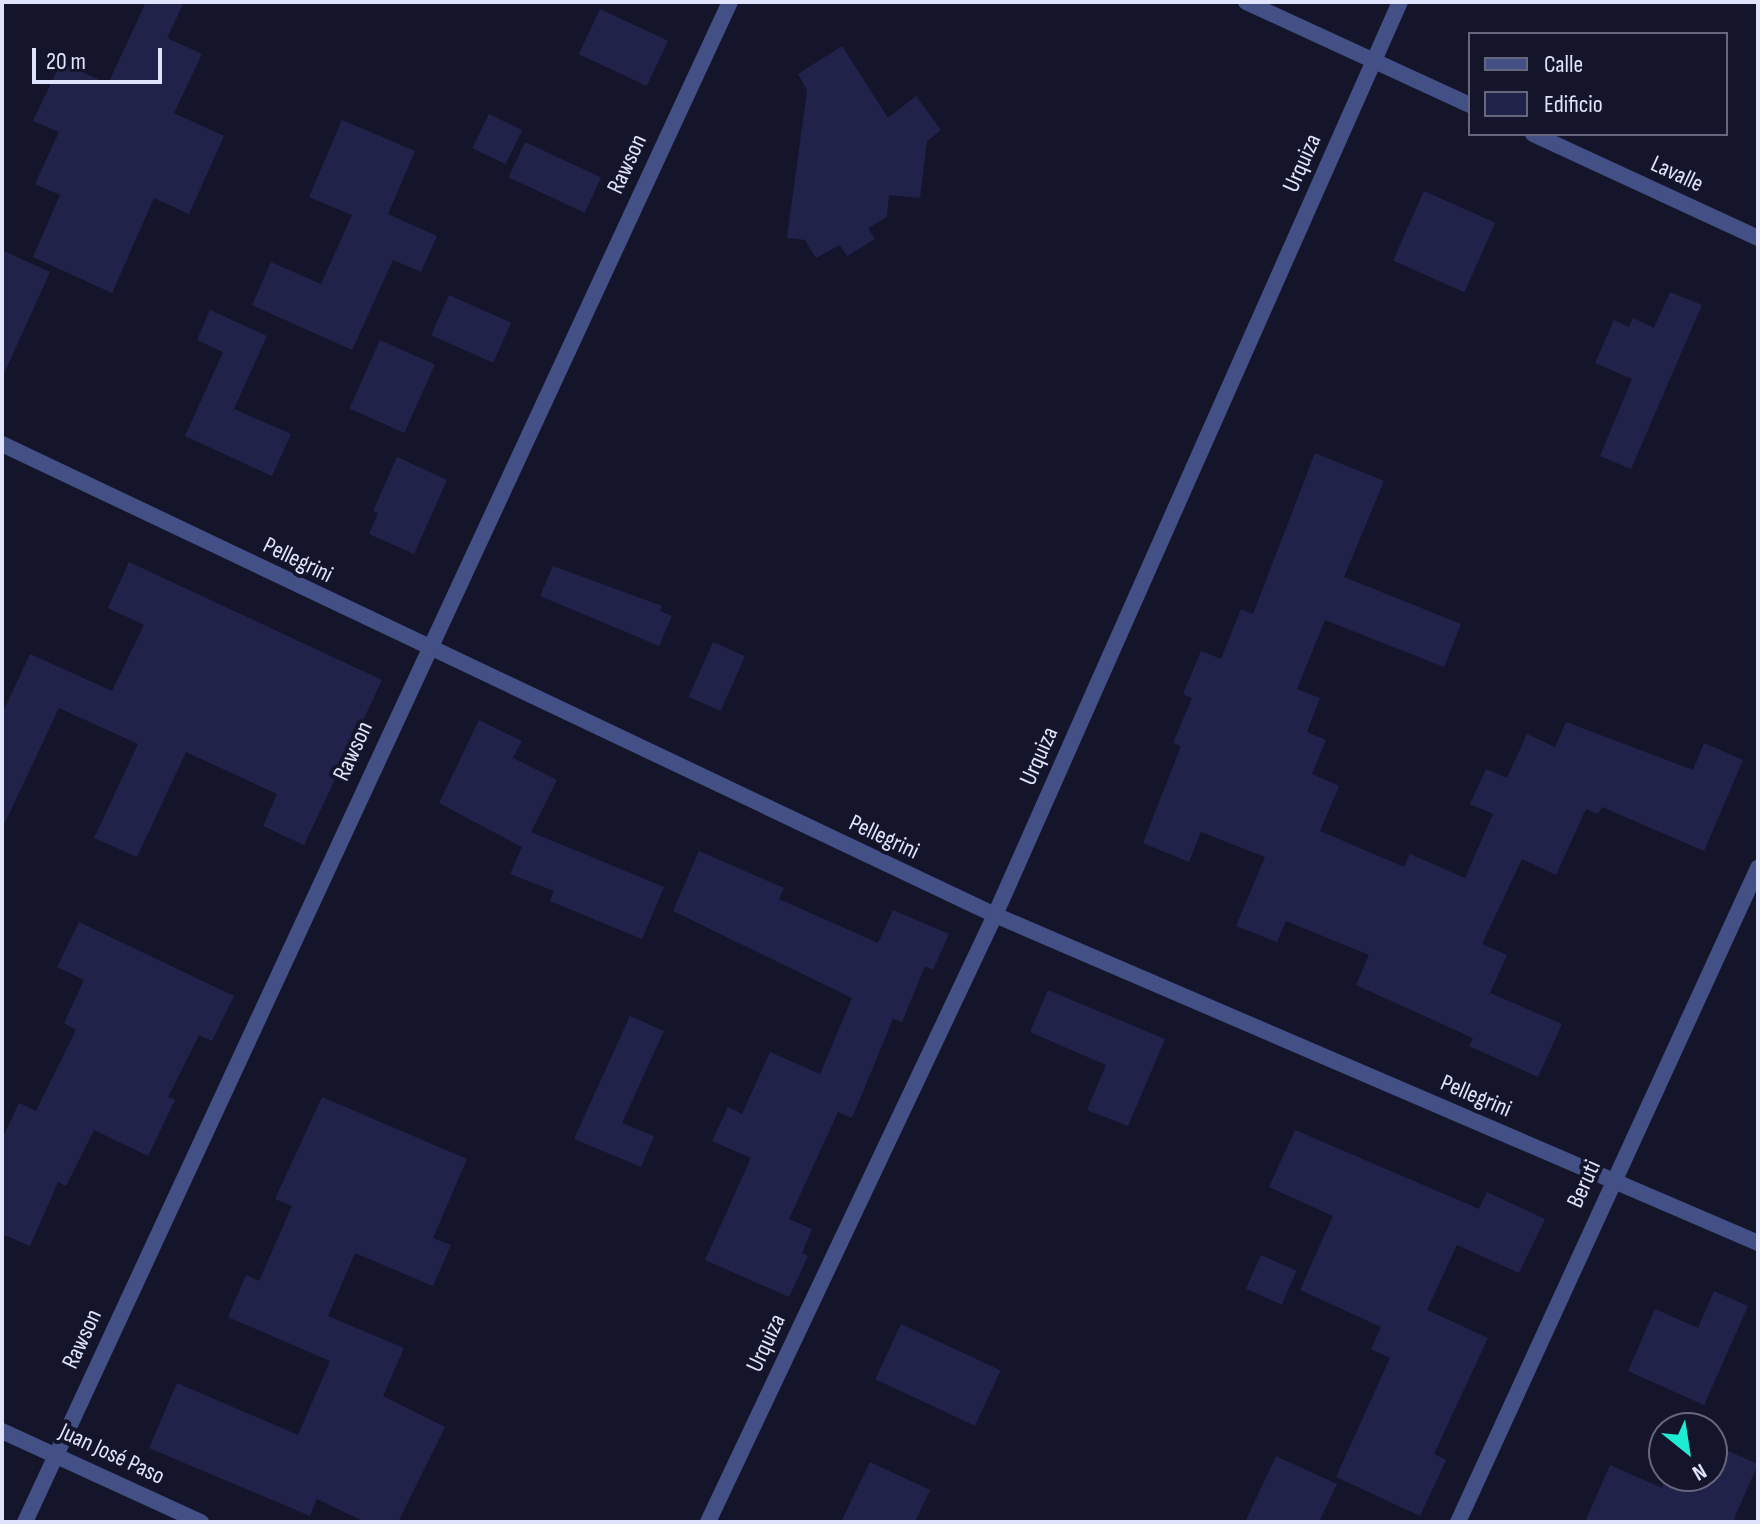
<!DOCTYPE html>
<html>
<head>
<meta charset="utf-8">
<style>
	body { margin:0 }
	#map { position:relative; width:1760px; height:1524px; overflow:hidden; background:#14152b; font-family:"Sofia Sans Condensed",sans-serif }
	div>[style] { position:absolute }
	.building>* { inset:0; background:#21224a; transform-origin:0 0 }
	.minor>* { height:16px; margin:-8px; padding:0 8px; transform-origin:8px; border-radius:8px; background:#435085 }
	span { translate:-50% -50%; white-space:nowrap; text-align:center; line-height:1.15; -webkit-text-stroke:8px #14152b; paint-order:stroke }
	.street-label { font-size:24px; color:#e0e3fc }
	.frame { position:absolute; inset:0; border:4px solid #e0e3fc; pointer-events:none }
	.legend { position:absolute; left:1468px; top:32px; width:260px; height:104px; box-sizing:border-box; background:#14152b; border:2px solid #66677f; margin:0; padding:10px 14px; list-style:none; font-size:24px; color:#e0e3fc }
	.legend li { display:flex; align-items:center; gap:16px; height:40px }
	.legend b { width:40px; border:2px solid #66677f }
	.north { position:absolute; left:1648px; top:1412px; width:80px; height:80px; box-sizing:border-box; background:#14152b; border:2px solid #66677f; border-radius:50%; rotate:150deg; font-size:22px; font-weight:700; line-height:32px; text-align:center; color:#e0e3fc }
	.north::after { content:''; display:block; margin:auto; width:28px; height:36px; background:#1decd2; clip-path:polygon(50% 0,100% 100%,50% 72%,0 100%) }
	.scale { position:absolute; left:32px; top:48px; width:130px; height:36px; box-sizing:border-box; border:4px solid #e0e3fc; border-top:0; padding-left:10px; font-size:24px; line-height:28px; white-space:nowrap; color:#e0e3fc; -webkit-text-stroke:6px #14152b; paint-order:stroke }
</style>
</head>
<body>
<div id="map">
	<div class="building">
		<div style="clip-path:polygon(146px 2px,184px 2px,167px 38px,202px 54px,174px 113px,224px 136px,189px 214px,154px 198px,112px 293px,33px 257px,60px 195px,35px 184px,59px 132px,33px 121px,61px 62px,108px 84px)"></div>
		<div style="left:600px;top:9px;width:75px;height:50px;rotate:25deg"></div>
		<div style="clip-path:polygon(842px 46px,888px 118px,916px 96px,941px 130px,927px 141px,920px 198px,889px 195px,887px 217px,868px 228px,875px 239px,847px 256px,840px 245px,816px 258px,805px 240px,787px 238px,807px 90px,798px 74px)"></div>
		<div style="left:489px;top:114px;width:37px;height:38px;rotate:26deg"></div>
		<div style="clip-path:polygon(342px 120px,415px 151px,388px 214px,437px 236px,421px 272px,393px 260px,352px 350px,252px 305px,271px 262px,321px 284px,352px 215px,309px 197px)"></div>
		<div style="left:525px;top:142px;width:84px;height:39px;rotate:25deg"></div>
		<div style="left:1424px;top:191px;width:78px;height:76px;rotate:24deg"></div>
		<div style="clip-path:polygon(2px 250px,50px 272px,2px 378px)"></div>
		<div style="clip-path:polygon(1670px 292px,1702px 305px,1631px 469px,1600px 456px,1632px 379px,1595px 363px,1614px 320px,1629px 327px,1633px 318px,1654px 328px)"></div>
		<div style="left:449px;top:295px;width:68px;height:44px;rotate:24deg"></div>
		<div style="clip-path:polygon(210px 310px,267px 336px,234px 409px,291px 434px,272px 476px,185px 436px,223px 352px,197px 340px)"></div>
		<div style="left:380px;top:340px;width:60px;height:75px;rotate:24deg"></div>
		<div style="clip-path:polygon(1315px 453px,1384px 481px,1344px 577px,1461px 624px,1444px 667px,1325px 620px,1297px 689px,1320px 698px,1307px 732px,1326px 740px,1312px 774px,1339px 786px,1320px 831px,1404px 867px,1410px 854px,1465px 878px,1493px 814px,1470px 804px,1486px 769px,1507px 778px,1527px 734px,1555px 747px,1566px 722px,1693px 770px,1704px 743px,1743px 760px,1704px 851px,1602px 807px,1598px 814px,1586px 809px,1556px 875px,1522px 859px,1482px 944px,1507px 955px,1490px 993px,1562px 1024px,1538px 1077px,1469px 1046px,1473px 1038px,1356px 985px,1369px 955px,1286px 921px,1277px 942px,1236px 926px,1265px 857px,1201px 832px,1189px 862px,1143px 843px,1181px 746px,1173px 743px,1192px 698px,1183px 694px,1201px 651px,1221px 659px,1241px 609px,1253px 614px)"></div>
		<div style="clip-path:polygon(397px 457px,447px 480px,414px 554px,369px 534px,378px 513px,373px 511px)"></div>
		<div style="clip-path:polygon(129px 562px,382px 680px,304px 845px,263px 826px,277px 794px,186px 752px,137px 857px,94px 838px,138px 744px,59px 708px,2px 829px,2px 714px,30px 654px,112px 691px,144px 625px,108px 608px)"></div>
		<div style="clip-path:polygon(553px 566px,662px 606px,660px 611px,672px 616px,659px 646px,540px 596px)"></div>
		<div style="left:713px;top:642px;width:35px;height:60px;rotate:24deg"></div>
		<div style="clip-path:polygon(479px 720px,522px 741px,513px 758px,557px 780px,531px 832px,664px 887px,642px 939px,550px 901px,554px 891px,510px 874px,522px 847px,439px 803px)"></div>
		<div style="clip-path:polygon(699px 851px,784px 888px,779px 899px,878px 943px,893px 910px,949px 934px,933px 970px,925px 966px,902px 1022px,893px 1019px,852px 1118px,838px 1112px,789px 1219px,812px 1229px,802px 1253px,808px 1256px,789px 1297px,705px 1260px,751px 1158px,712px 1141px,728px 1107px,742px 1114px,770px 1052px,820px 1074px,852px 998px,673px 911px)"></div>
		<div style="clip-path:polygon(79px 922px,234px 996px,212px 1041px,199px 1035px,168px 1097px,175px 1100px,148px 1156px,94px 1130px,66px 1186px,58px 1182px,30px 1246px,2px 1234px,2px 1139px,19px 1103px,36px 1111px,76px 1030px,64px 1023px,84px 980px,57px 967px)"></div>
		<div style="clip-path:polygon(1048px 990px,1165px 1039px,1128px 1126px,1087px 1110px,1106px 1065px,1030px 1032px)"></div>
		<div style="clip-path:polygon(630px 1016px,664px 1031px,622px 1123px,654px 1136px,641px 1167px,574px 1139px)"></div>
		<div style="clip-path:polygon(322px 1097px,467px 1159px,433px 1238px,451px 1245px,433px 1286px,355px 1253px,328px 1316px,404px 1348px,383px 1396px,445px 1427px,398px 1522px,365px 1522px,317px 1499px,310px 1516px,149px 1448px,177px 1383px,298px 1435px,330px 1361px,228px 1317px,246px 1275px,259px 1281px,292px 1206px,275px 1199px)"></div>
		<div style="clip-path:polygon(1295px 1130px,1479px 1209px,1487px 1192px,1545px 1219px,1519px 1273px,1457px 1245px,1427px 1310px,1488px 1338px,1434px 1454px,1446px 1460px,1420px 1516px,1336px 1477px,1390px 1358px,1371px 1349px,1381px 1327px,1300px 1290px,1333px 1216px,1269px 1187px)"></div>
		<div style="left:1261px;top:1255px;width:39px;height:37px;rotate:24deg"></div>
		<div style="clip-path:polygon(1714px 1291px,1748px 1306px,1704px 1405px,1628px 1371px,1655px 1309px,1698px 1328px)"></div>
		<div style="left:901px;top:1324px;width:110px;height:61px;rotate:25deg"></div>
		<div style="clip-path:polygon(1712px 1444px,1758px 1464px,1734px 1519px,1742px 1522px,1585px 1522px,1610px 1465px,1662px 1488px,1667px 1476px,1712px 1476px)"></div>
		<div style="clip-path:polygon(1276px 1456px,1337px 1484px,1319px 1522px,1245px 1522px)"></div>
		<div style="clip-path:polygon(870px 1462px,930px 1490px,915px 1522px,841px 1522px)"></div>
	</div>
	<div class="minor">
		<div style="left:1246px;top:2px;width:247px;rotate:24.7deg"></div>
		<div style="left:1533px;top:134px;width:248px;rotate:24.8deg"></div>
		<div style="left:2px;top:444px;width:1099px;rotate:25.38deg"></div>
		<div style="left:995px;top:915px;width:831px;rotate:23.26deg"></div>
		<div style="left:2px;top:1431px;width:219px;rotate:24.6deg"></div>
		<div style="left:25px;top:1522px;width:1676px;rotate:-65.12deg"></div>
		<div style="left:708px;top:1522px;width:671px;rotate:-64.69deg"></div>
		<div style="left:995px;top:915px;width:999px;rotate:-66.08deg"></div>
		<div style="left:1458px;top:1522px;width:720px;rotate:-65.36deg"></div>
	</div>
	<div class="street-label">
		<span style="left:1302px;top:163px;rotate:-66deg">Urquiza</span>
		<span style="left:627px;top:164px;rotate:-65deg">Rawson</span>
		<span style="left:1677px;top:174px;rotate:25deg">Lavalle</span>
		<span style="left:298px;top:560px;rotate:26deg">Pellegrini</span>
		<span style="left:353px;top:751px;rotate:-65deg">Rawson</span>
		<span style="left:1039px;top:756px;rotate:-66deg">Urquiza</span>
		<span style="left:884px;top:837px;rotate:25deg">Pellegrini</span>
		<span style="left:1476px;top:1096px;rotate:23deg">Pellegrini</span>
		<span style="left:1584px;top:1184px;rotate:-66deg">Beruti</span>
		<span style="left:82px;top:1339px;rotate:-65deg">Rawson</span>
		<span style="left:766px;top:1343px;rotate:-65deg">Urquiza</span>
		<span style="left:112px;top:1454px;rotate:25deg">Juan José Paso</span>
	</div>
	<div class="frame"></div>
	<ul class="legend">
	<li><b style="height:10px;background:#435085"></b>Calle</li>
	<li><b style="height:22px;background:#21224a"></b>Edificio</li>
	</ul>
	<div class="north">N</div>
	<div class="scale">20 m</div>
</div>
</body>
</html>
